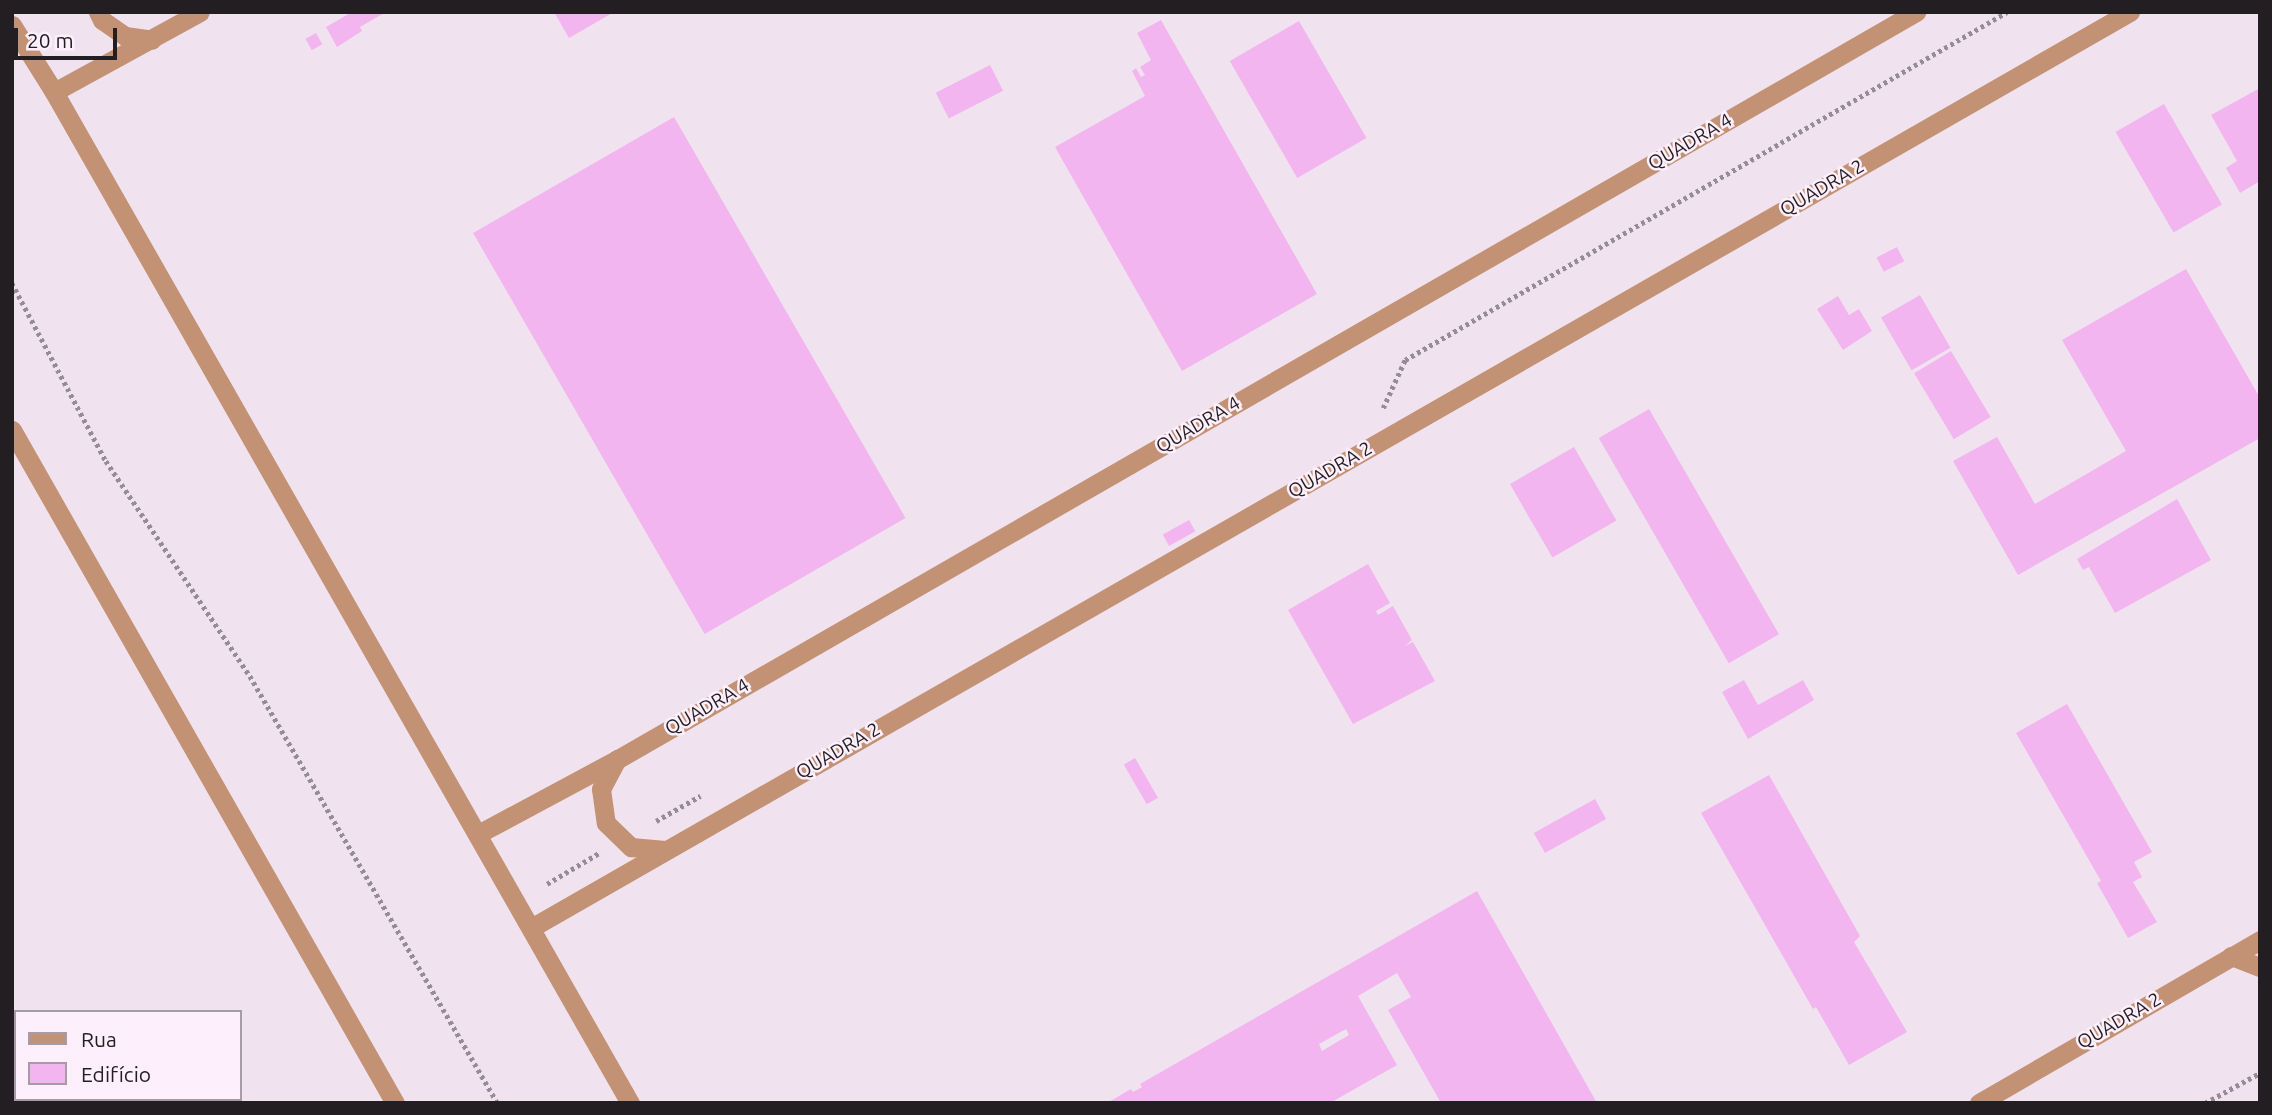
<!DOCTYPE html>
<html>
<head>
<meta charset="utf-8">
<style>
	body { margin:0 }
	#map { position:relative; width:2272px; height:1115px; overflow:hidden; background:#f0e3ef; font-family:Ubuntu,sans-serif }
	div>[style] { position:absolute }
	.building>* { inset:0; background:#f3b5ef; transform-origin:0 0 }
	.path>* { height:4.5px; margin-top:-2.25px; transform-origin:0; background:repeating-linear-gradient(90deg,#968c95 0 3.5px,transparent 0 7px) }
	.minor>* { height:19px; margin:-9.5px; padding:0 9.5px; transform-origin:9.5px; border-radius:9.5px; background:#c39173 }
	.tertiary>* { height:19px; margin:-9.5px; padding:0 9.5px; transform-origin:9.5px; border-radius:9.5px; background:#c39173 }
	span { translate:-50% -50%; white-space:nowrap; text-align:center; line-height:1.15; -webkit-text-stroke:5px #fdf0fc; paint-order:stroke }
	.street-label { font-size:19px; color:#231e22 }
	.frame { position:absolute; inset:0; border:14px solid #231e22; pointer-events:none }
	.legend { position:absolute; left:14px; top:1010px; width:228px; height:91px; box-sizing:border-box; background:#fdf0fc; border:2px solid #a69ca5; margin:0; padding:9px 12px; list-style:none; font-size:21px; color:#231e22 }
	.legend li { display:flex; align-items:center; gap:14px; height:35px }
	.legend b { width:35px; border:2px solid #a69ca5 }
	.scale { position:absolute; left:14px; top:28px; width:103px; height:32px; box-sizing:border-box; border:4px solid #231e22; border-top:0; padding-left:9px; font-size:21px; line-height:24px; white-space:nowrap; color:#231e22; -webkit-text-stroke:5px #fdf0fc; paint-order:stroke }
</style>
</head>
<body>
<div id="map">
	<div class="building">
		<div style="clip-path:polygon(352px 12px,386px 12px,360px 27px,362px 31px,337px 47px,326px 27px)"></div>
		<div style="clip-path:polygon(554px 12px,614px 12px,569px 38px)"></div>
		<div style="clip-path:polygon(1161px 20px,1317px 294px,1182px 371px,1055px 147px,1145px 96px,1132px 71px,1136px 68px,1141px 77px,1145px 75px,1140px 67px,1151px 60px,1137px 33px)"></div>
		<div style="left:1299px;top:21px;width:135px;height:80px;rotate:60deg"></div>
		<div style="left:316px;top:33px;width:13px;height:12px;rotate:61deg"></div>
		<div style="left:990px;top:65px;width:29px;height:61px;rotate:63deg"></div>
		<div style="clip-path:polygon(2260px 88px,2260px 181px,2240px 193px,2226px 168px,2237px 161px,2211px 115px)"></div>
		<div style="left:2164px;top:104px;width:116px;height:56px;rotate:60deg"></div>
		<div style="left:674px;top:117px;width:463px;height:232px;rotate:60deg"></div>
		<div style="left:1897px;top:247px;width:16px;height:23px;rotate:63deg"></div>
		<div style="clip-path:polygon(2186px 269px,2260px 398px,2260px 438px,2018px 575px,1953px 461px,1997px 437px,2035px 504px,2126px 451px,2062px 340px)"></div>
		<div style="left:1920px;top:295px;width:61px;height:45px;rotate:60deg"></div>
		<div style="clip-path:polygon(1838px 296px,1849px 315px,1859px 309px,1872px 331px,1843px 350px,1817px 309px)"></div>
		<div style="left:1951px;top:351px;width:77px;height:43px;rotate:59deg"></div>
		<div style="left:1649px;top:409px;width:260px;height:58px;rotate:60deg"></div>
		<div style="left:1574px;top:447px;width:85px;height:74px;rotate:60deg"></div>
		<div style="clip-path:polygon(2177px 499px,2211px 560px,2115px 613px,2089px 567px,2083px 570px,2077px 559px)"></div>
		<div style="left:1189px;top:520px;width:13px;height:30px;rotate:61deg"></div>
		<div style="clip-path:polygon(1368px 564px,1390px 603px,1376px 611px,1378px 615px,1393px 606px,1412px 640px,1405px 646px,1413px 642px,1435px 681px,1353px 724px,1288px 610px)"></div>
		<div style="clip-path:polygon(1744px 680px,1758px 705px,1803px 680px,1814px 700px,1748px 739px,1722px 692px)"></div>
		<div style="clip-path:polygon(2067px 704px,2152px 852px,2134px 862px,2142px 877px,2133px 882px,2157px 922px,2128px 938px,2097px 883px,2101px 881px,2016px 733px)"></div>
		<div style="left:1135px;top:758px;width:46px;height:13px;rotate:60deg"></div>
		<div style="clip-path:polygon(1769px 775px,1860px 936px,1854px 942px,1907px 1032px,1849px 1065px,1816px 1007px,1813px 1009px,1701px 813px)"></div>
		<div style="left:1595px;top:799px;width:23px;height:70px;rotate:61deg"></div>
		<div style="clip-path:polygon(evenodd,1477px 891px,1597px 1103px,1441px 1103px,1388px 1010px,1411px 997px,1397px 973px,1358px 996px,1397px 1065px,1330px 1103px,1107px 1103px,1131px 1089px,1133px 1092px,1142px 1087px,1140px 1084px,1477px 891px,1346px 1029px,1349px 1035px,1322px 1051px,1319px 1044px,1346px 1029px)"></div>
	</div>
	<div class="path">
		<div style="left:12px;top:283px;width:201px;rotate:62.2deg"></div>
		<div style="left:106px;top:461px;width:259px;rotate:56.2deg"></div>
		<div style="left:250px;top:676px;width:494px;rotate:59.9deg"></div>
		<div style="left:1383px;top:408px;width:53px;rotate:-65.4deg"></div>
		<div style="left:1405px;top:360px;width:695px;rotate:-30.03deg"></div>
		<div style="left:656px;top:821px;width:51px;rotate:-29.6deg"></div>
		<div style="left:547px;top:884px;width:61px;rotate:-30.8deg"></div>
		<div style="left:2205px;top:1103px;width:63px;rotate:-28.6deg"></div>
	</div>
	<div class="minor">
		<div style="left:98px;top:12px;width:9px;rotate:63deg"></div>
		<div style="left:102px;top:20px;width:28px;rotate:35deg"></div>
		<div style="left:125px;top:36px;width:27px;rotate:8deg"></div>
		<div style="left:54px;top:92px;width:166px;rotate:-28.7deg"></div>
		<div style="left:617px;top:759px;width:34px;rotate:118deg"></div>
		<div style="left:601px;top:789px;width:34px;rotate:82deg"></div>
		<div style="left:606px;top:823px;width:35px;rotate:44deg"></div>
		<div style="left:631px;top:847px;width:34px;rotate:5deg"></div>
		<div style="left:478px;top:834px;width:159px;rotate:-28.2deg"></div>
		<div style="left:618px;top:759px;width:1498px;rotate:-29.92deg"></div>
		<div style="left:531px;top:928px;width:1843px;rotate:-29.81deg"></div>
	</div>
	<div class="tertiary">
		<div style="left:12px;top:25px;width:79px;rotate:57.9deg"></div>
		<div style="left:54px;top:92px;width:1164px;rotate:60.33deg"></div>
		<div style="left:12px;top:430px;width:774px;rotate:60.36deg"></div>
		<div style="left:2231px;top:956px;width:31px;rotate:21deg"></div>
		<div style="left:1979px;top:1103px;width:325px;rotate:-30.1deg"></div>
	</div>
	<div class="street-label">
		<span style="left:1690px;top:142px;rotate:-30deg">QUADRA 4</span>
		<span style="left:1822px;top:188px;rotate:-30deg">QUADRA 2</span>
		<span style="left:1198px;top:425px;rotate:-30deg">QUADRA 4</span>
		<span style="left:1330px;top:470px;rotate:-30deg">QUADRA 2</span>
		<span style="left:707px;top:707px;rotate:-30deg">QUADRA 4</span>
		<span style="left:838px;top:751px;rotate:-30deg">QUADRA 2</span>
		<span style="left:2119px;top:1021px;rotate:-30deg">QUADRA 2</span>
	</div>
	<div class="frame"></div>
	<ul class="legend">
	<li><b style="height:9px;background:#c39173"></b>Rua</li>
	<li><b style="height:19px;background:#f3b5ef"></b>Edifício</li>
	</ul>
	<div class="scale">20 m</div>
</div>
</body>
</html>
